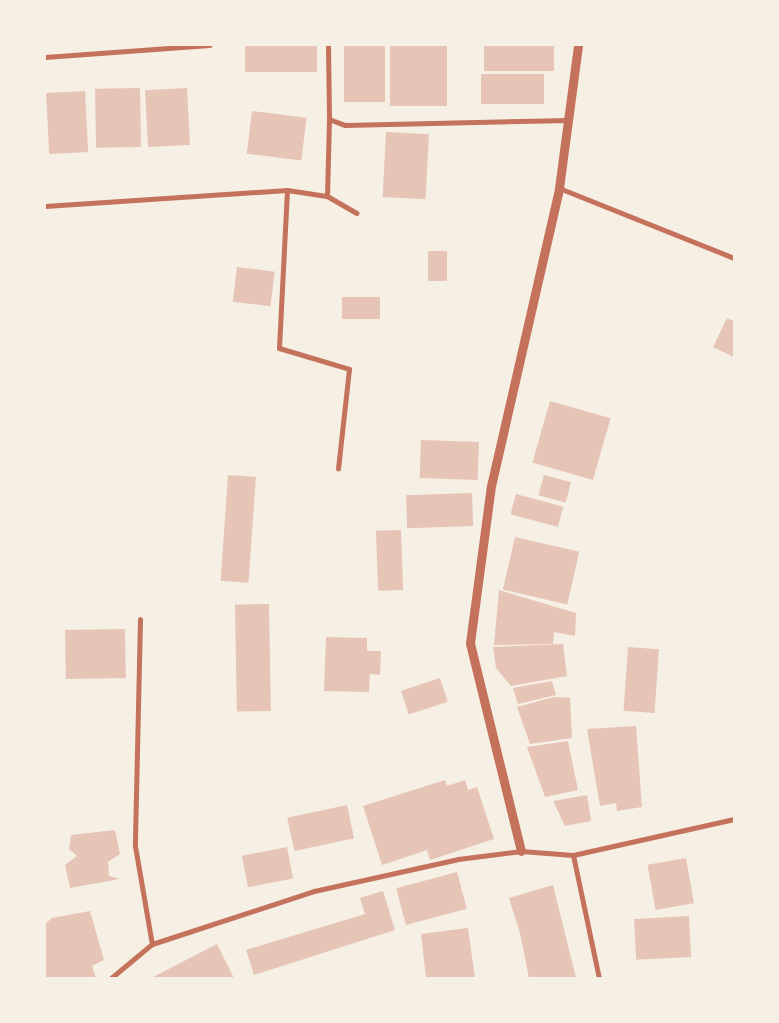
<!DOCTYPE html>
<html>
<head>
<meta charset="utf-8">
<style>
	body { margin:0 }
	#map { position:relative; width:779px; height:1023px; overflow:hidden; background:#f6efe4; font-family:Cabin,sans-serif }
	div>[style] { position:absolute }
	.building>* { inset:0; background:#e6c5b7; transform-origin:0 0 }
	.minor>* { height:5px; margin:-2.5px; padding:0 2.5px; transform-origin:2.5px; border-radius:2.5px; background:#c5725c }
	.tertiary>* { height:9px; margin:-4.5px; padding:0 4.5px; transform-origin:4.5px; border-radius:4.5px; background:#c5725c }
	span { translate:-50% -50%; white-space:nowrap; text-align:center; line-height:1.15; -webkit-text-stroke:4px #f6efe4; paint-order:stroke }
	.frame { position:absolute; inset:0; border:46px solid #f6efe4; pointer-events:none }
</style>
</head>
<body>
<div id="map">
	<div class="building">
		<div style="left:245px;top:45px;width:72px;height:27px"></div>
		<div style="left:344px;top:45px;width:41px;height:57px"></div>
		<div style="left:390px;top:45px;width:57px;height:61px"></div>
		<div style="left:484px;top:45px;width:70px;height:26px"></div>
		<div style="left:481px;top:74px;width:63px;height:30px"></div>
		<div style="left:140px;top:88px;width:59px;height:45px;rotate:89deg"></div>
		<div style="left:187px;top:88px;width:57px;height:42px;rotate:87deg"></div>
		<div style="left:85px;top:91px;width:61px;height:39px;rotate:87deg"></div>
		<div style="left:252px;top:111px;width:55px;height:43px;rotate:7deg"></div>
		<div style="left:386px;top:132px;width:43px;height:65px;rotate:3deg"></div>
		<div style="left:428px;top:251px;width:19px;height:30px"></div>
		<div style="left:237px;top:267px;width:38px;height:35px;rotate:7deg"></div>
		<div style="left:342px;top:297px;width:38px;height:22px"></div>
		<div style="clip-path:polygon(727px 318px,734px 321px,734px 357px,713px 347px)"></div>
		<div style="left:550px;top:401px;width:63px;height:64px;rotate:16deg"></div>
		<div style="left:421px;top:440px;width:58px;height:38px;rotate:2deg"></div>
		<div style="left:228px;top:475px;width:28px;height:106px;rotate:4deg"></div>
		<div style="left:544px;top:475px;width:28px;height:21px;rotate:15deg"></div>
		<div style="left:472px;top:493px;width:33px;height:66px;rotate:88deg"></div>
		<div style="left:516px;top:494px;width:49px;height:21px;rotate:15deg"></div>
		<div style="left:401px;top:530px;width:60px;height:25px;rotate:88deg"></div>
		<div style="left:515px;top:537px;width:66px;height:54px;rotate:13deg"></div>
		<div style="clip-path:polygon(499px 590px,576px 613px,575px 636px,554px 632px,553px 644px,494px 645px)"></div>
		<div style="left:269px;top:604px;width:107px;height:34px;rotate:89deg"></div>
		<div style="left:125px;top:629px;width:49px;height:60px;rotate:89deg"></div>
		<div style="clip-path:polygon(326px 637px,367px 638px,367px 651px,381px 651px,380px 675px,370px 674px,369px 692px,324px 691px)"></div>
		<div style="clip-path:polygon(563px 644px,567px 676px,511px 686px,496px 668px,493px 647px)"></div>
		<div style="left:628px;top:647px;width:31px;height:64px;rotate:4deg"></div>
		<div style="left:440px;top:678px;width:25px;height:41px;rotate:72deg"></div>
		<div style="clip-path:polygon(552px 681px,556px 695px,518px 704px,513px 688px)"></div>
		<div style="clip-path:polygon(554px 697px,570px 698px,572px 738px,530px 744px,517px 707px)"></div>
		<div style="clip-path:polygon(636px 726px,642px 807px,617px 811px,616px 803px,600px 806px,587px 729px)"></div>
		<div style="clip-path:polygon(568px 741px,578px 790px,545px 797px,527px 747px)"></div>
		<div style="clip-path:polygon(445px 780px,447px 786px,465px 780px,468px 790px,477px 787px,494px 839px,430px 860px,427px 850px,382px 865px,363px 806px)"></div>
		<div style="clip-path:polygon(587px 795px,591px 821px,565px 826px,553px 801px)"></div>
		<div style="left:347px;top:805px;width:34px;height:61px;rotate:78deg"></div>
		<div style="clip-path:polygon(115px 830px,120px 854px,108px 862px,109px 876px,120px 879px,70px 888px,65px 865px,77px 856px,69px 849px,71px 835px)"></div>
		<div style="left:287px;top:847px;width:32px;height:46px;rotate:79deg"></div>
		<div style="left:686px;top:858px;width:46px;height:39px;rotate:80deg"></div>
		<div style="left:457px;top:872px;width:38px;height:63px;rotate:75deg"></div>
		<div style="clip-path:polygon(553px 885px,576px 978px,529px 978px,520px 933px,509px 898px)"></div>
		<div style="clip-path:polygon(383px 891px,395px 930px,254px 975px,246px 950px,365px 914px,360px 898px)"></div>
		<div style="clip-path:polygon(90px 911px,104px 960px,92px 966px,96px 978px,45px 978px,45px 924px,52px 918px)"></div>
		<div style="left:689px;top:916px;width:41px;height:55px;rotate:87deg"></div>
		<div style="clip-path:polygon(468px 928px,475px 978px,426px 978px,421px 934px)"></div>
		<div style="clip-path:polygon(217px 944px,234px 978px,152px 978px,155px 976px)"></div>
	</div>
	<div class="minor">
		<div style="left:328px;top:45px;width:74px;rotate:89.2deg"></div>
		<div style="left:329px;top:119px;width:17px;rotate:21deg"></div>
		<div style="left:345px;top:125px;width:225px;rotate:-1.3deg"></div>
		<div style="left:45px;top:57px;width:165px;rotate:-4.2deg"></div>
		<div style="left:559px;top:188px;width:188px;rotate:21.8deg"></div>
		<div style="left:287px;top:190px;width:158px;rotate:92.9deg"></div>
		<div style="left:279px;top:348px;width:73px;rotate:16.7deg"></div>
		<div style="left:349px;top:369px;width:100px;rotate:96.3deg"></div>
		<div style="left:327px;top:196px;width:34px;rotate:30deg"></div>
		<div style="left:45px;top:206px;width:243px;rotate:-3.8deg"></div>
		<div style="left:287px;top:190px;width:40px;rotate:8.5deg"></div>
		<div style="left:327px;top:196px;width:77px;rotate:-88.5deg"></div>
		<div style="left:140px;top:619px;width:227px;rotate:91.3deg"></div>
		<div style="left:135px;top:846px;width:99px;rotate:80.2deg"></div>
		<div style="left:573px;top:855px;width:126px;rotate:78.1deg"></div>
		<div style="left:111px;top:978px;width:53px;rotate:-39.7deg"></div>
		<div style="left:152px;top:944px;width:170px;rotate:-18.1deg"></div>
		<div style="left:314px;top:891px;width:148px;rotate:-12.5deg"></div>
		<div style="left:458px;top:859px;width:64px;rotate:-7.2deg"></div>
		<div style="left:521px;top:851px;width:52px;rotate:4.4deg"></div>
		<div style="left:573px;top:855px;width:165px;rotate:-12.6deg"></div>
	</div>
	<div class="tertiary">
		<div style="left:521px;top:851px;width:214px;rotate:-103.8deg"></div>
		<div style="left:470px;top:643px;width:158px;rotate:-82.4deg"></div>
		<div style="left:491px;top:486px;width:306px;rotate:-77.1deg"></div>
		<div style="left:559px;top:188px;width:144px;rotate:-82.4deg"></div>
	</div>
	<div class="frame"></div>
</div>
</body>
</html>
